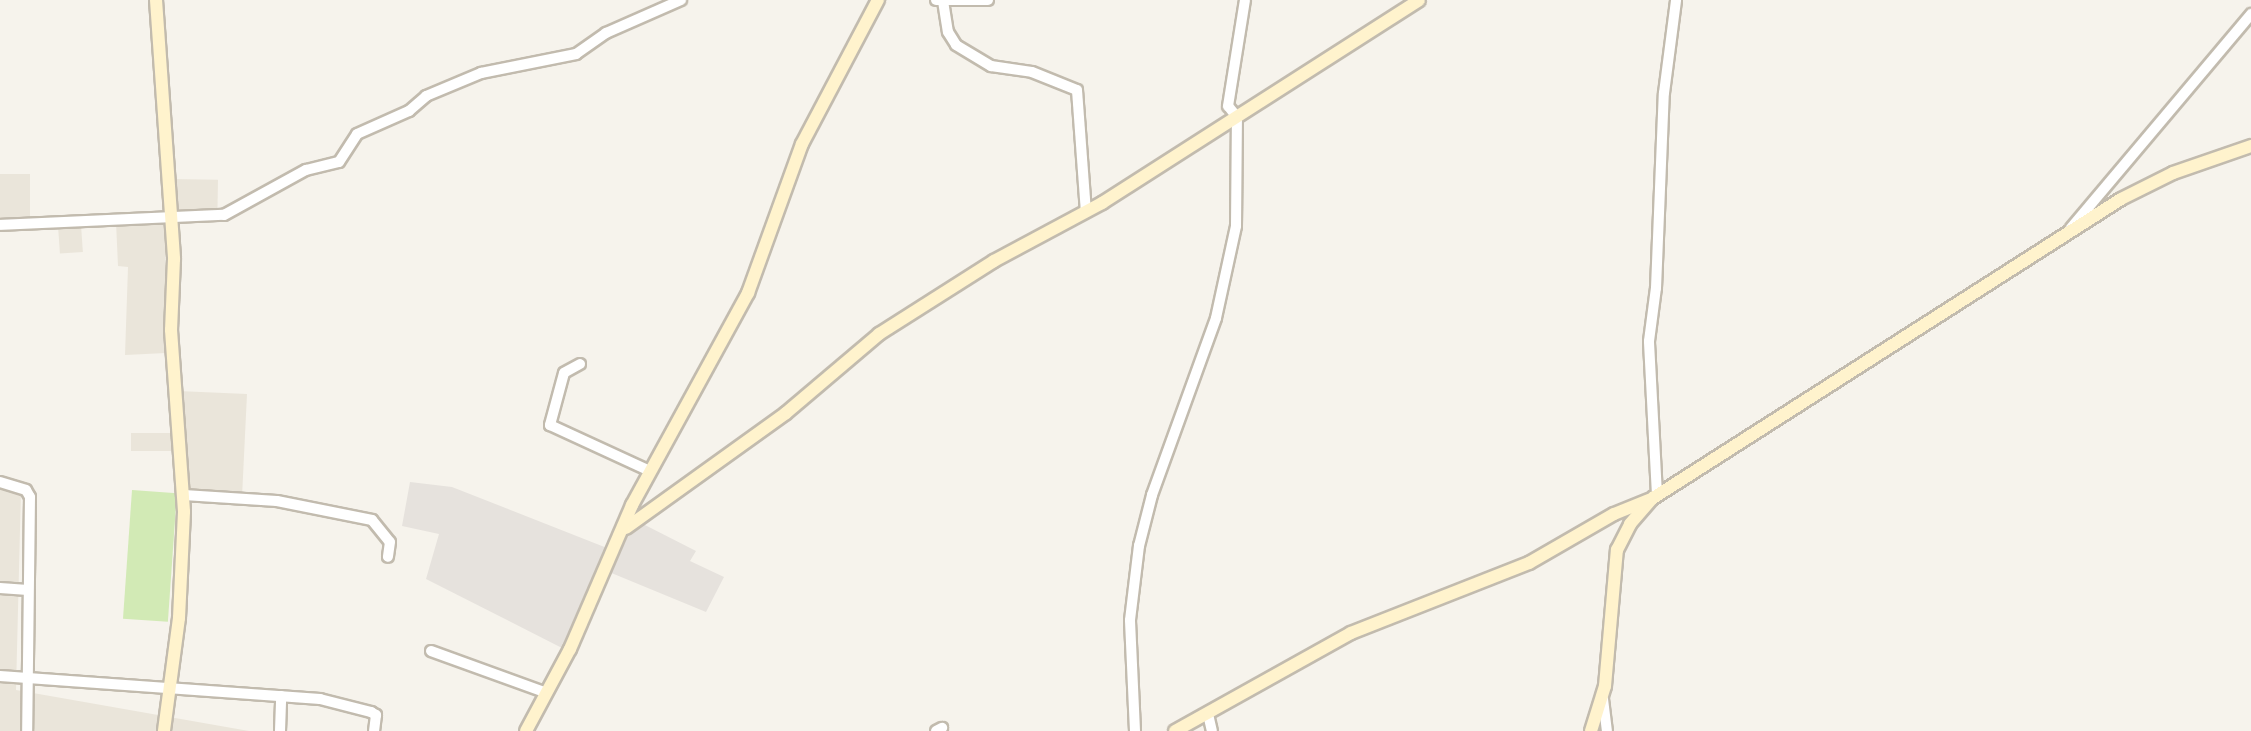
<!DOCTYPE html>
<html>
<head>
<meta charset="utf-8">
<style>
	body { margin:0 }
	#map { position:relative; width:2251px; height:731px; overflow:hidden; background:#f6f3ec; font-family:Arial,sans-serif }
	div>[style] { position:absolute }
	.residential>* { inset:0; background:#eae5da; transform-origin:0 0 }
	.industrial>* { inset:0; background:#e6e2dd }
	.green>* { inset:0; background:#d2eab5; transform-origin:0 0 }
	.roads { filter:drop-shadow(2px 0 #c2bbae) drop-shadow(-2px 0 #c2bbae) drop-shadow(0 2px #c2bbae) drop-shadow(0 -2px #c2bbae) }
	.street>* { height:10px; margin:-5px; padding:0 5px; transform-origin:5px; border-radius:5px; background:#fff }
	.secondary>* { height:12px; margin:-6px; padding:0 6px; transform-origin:6px; border-radius:6px; background:#fff3cd }
	span { translate:-50% -50%; white-space:nowrap; text-align:center; line-height:1.15; -webkit-text-stroke:5px #fff; paint-order:stroke }
</style>
</head>
<body>
<div id="map">
	<div class="residential">
		<div style="left:30px;top:174px;width:48px;height:30px;rotate:90deg"></div>
		<div style="left:170px;top:179px;width:48px;height:37px;rotate:1deg"></div>
		<div style="clip-path:polygon(116px 222px,165px 222px,166px 353px,125px 355px,128px 267px,118px 266px)"></div>
		<div style="left:81px;top:225px;width:27px;height:23px;rotate:86deg"></div>
		<div style="clip-path:polygon(178px 391px,247px 394px,242px 497px,185px 494px)"></div>
		<div style="left:131px;top:433px;width:40px;height:18px"></div>
		<div style="clip-path:polygon(0 487px,21px 490px,16px 690px,249px 731px,0 731px)"></div>
	</div>
	<div class="industrial">
		<div style="clip-path:polygon(410px 482px,452px 487px,607px 548px,562px 648px,426px 579px,439px 534px,402px 526px)"></div>
		<div style="clip-path:polygon(643px 524px,696px 551px,690px 561px,724px 577px,706px 612px,609px 572px,626px 533px)"></div>
	</div>
	<div class="green">
		<div style="left:132px;top:490px;width:45px;height:129px;rotate:4deg"></div>
	</div>
	<div class="roads">
		<div class="street">
			<div style="left:936px;top:0;width:52px"></div>
			<div style="left:943px;top:1px;width:31px;rotate:81deg"></div>
			<div style="left:948px;top:32px;width:15px;rotate:58deg"></div>
			<div style="left:956px;top:45px;width:41px;rotate:31deg"></div>
			<div style="left:991px;top:66px;width:41px;rotate:8.3deg"></div>
			<div style="left:1032px;top:72px;width:48px;rotate:21.8deg"></div>
			<div style="left:1077px;top:90px;width:122px;rotate:85.8deg"></div>
			<div style="left:0;top:225px;width:224px;rotate:-2.6deg"></div>
			<div style="left:224px;top:215px;width:94px;rotate:-28.8deg"></div>
			<div style="left:306px;top:170px;width:34px;rotate:-14deg"></div>
			<div style="left:339px;top:162px;width:33px;rotate:-57deg"></div>
			<div style="left:357px;top:134px;width:57px;rotate:-23.9deg"></div>
			<div style="left:409px;top:111px;width:23px;rotate:-41deg"></div>
			<div style="left:426px;top:96px;width:60px;rotate:-22.7deg"></div>
			<div style="left:481px;top:73px;width:97px;rotate:-11.3deg"></div>
			<div style="left:576px;top:54px;width:37px;rotate:-35deg"></div>
			<div style="left:606px;top:33px;width:82px;rotate:-23.7deg"></div>
			<div style="left:2071px;top:228px;width:280px;rotate:-49.9deg"></div>
			<div style="left:580px;top:364px;width:18px;rotate:151deg"></div>
			<div style="left:564px;top:373px;width:54px;rotate:105.1deg"></div>
			<div style="left:550px;top:425px;width:110px;rotate:24.7deg"></div>
			<div style="left:0;top:482px;width:27px;rotate:17deg"></div>
			<div style="left:26px;top:490px;width:8px;rotate:60deg"></div>
			<div style="left:30px;top:497px;width:234px;rotate:90.7deg"></div>
			<div style="left:184px;top:495px;width:93px;rotate:3.7deg"></div>
			<div style="left:277px;top:501px;width:97px;rotate:11.3deg"></div>
			<div style="left:372px;top:520px;width:28px;rotate:51deg"></div>
			<div style="left:390px;top:542px;width:15px;rotate:98deg"></div>
			<div style="left:1657px;top:495px;width:154px;rotate:-93deg"></div>
			<div style="left:1649px;top:341px;width:53px;rotate:-82.5deg"></div>
			<div style="left:1656px;top:288px;width:195px;rotate:-87.7deg"></div>
			<div style="left:1664px;top:93px;width:94px;rotate:-82.6deg"></div>
			<div style="left:0;top:588px;width:28px;rotate:4deg"></div>
			<div style="left:431px;top:651px;width:123px;rotate:19.9deg"></div>
			<div style="left:0;top:676px;width:321px;rotate:4.1deg"></div>
			<div style="left:320px;top:699px;width:53px;rotate:14.3deg"></div>
			<div style="left:371px;top:712px;width:6px;rotate:31deg"></div>
			<div style="left:376px;top:715px;width:16px;rotate:97deg"></div>
			<div style="left:1603px;top:699px;width:32px;rotate:83deg"></div>
			<div style="left:1208px;top:714px;width:17px;rotate:77deg"></div>
			<div style="left:280px;top:731px;width:35px;rotate:-88deg"></div>
			<div style="left:936px;top:731px;width:7px;rotate:-27deg"></div>
			<div style="left:1135px;top:731px;width:111px;rotate:-92.6deg"></div>
			<div style="left:1130px;top:620px;width:75px;rotate:-83.1deg"></div>
			<div style="left:1139px;top:546px;width:53px;rotate:-75.7deg"></div>
			<div style="left:1152px;top:495px;width:188px;rotate:-70.1deg"></div>
			<div style="left:1216px;top:318px;width:94px;rotate:-77.7deg"></div>
			<div style="left:1236px;top:226px;width:109px;rotate:-89.5deg"></div>
			<div style="left:1237px;top:117px;width:14px;rotate:-129deg"></div>
			<div style="left:1228px;top:106px;width:107px;rotate:-80.9deg"></div>
		</div>
		<div class="secondary">
			<div style="left:156px;top:0;width:260px;rotate:86deg"></div>
			<div style="left:174px;top:259px;width:71px;rotate:92.4deg"></div>
			<div style="left:171px;top:330px;width:182px;rotate:85.9deg"></div>
			<div style="left:184px;top:512px;width:106px;rotate:92.7deg"></div>
			<div style="left:179px;top:618px;width:114px;rotate:97.6deg"></div>
			<div style="left:626px;top:528px;width:197px;rotate:-35.7deg"></div>
			<div style="left:786px;top:413px;width:122px;rotate:-40.3deg"></div>
			<div style="left:879px;top:334px;width:136px;rotate:-32.4deg"></div>
			<div style="left:994px;top:261px;width:123px;rotate:-28.2deg"></div>
			<div style="left:1102px;top:203px;width:376px;rotate:-32.6deg"></div>
			<div style="left:526px;top:731px;width:93px;rotate:-61.8deg"></div>
			<div style="left:570px;top:649px;width:157px;rotate:-66.7deg"></div>
			<div style="left:632px;top:505px;width:242px;rotate:-61.3deg"></div>
			<div style="left:748px;top:293px;width:158px;rotate:-70.1deg"></div>
			<div style="left:802px;top:144px;width:163px;rotate:-62.2deg"></div>
			<div style="left:1175px;top:731px;width:201px;rotate:-29.1deg"></div>
			<div style="left:1351px;top:633px;width:191px;rotate:-21.5deg"></div>
			<div style="left:1529px;top:563px;width:98px;rotate:-30deg"></div>
			<div style="left:1614px;top:514px;width:38px;rotate:-22deg"></div>
			<div style="left:1591px;top:731px;width:47px;rotate:-72.7deg"></div>
			<div style="left:1605px;top:686px;width:137px;rotate:-85deg"></div>
			<div style="left:1617px;top:550px;width:29px;rotate:-63deg"></div>
			<div style="left:1630px;top:524px;width:35px;rotate:-49deg"></div>
			<div style="left:1653px;top:498px;width:555px;rotate:-32.57deg"></div>
			<div style="left:2121px;top:199px;width:58px;rotate:-26.6deg"></div>
			<div style="left:2173px;top:173px;width:83px;rotate:-19.1deg"></div>
		</div>
	</div>
</div>
</body>
</html>
